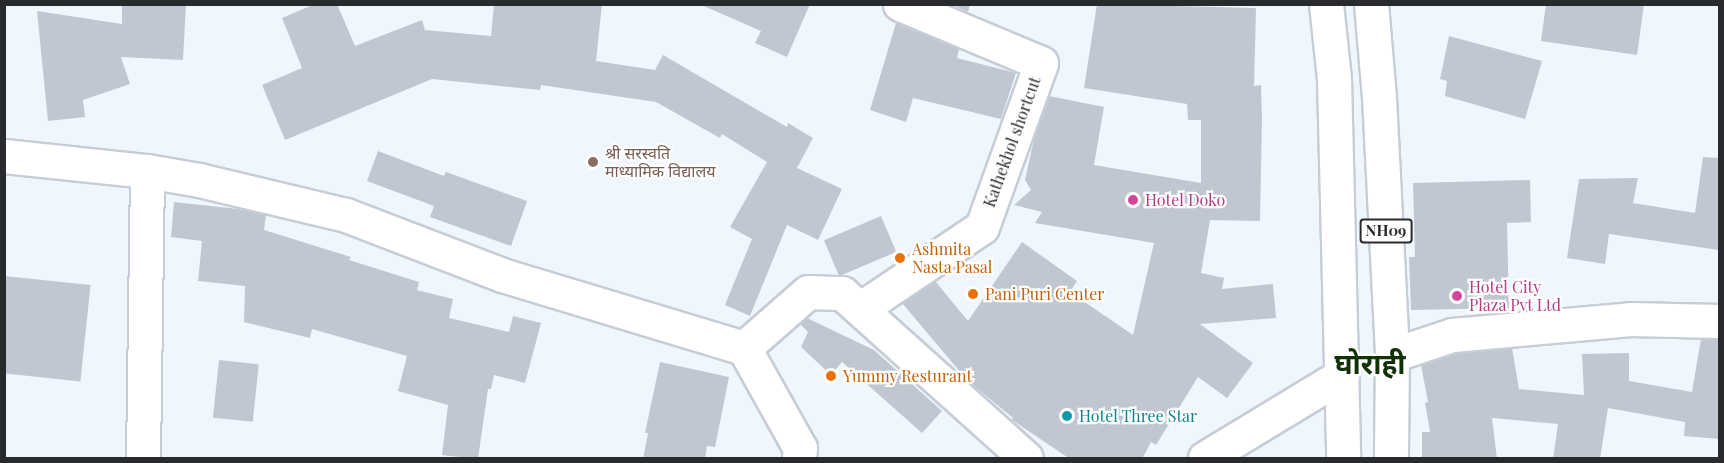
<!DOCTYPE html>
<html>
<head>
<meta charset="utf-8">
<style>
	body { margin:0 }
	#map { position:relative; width:1724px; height:463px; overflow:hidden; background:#f0f6fd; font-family:"Playfair Display","Noto Sans Devanagari",serif }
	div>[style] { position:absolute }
	.building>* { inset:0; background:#c1c7d1; transform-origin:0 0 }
	.roads { filter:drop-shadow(2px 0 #c7cdd7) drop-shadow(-2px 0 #c7cdd7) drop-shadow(0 2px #c7cdd7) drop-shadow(0 -2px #c7cdd7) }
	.street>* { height:33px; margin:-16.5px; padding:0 16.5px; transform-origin:16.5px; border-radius:16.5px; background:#fff }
	.primary>* { height:33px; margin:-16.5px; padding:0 16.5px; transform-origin:16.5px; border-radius:16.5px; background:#fff }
	.dots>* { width:16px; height:16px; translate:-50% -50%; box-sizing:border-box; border:3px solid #fff; border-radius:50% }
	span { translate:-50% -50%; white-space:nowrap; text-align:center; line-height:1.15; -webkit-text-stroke:4.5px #fff; paint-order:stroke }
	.shield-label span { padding:2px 4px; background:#fff; border:2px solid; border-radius:4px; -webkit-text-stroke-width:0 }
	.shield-label { font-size:15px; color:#282a2e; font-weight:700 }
	.street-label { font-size:16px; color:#282a2e }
	.education-label { font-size:16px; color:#785e54 }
	.left { translate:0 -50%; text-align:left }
	.hotel-label { font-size:16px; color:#b23c85 }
	.food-label { font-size:16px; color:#c56008 }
	.culture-label { font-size:16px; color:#0d838f }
	.town-label { font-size:28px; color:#123205; font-weight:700 }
	.frame { position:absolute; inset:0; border:6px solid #282a2e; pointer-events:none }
</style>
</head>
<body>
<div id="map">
	<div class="building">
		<div style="clip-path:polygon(122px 4px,186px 4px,183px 60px,121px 57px,130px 84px,83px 100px,85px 117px,48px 121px,37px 11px,122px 24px)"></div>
		<div style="clip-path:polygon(315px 4px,337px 4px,355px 46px,422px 20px,425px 30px,491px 36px,494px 4px,602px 4px,596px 61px,655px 70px,663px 55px,787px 127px,788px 123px,813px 138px,797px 168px,842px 189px,818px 240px,787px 225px,750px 316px,725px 305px,752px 239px,730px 227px,767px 162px,722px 134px,720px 138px,656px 102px,541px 85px,540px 90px,432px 79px,285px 140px,262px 85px,302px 68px,282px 18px)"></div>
		<div style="clip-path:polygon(699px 4px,810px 4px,787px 57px,755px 43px,761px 31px)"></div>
		<div style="clip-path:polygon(950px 4px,970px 4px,968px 12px)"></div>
		<div style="clip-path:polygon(1097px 4px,1256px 8px,1254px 86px,1261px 85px,1262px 118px,1260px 221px,1210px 220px,1201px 273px,1224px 278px,1222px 289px,1273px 284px,1276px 318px,1200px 324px,1253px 363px,1227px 398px,1198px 377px,1156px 445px,1151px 442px,1142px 459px,1070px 459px,1012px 420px,1013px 418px,967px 380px,902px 303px,935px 281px,968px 321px,1022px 242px,1077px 281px,1070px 292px,1133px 335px,1154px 243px,1035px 223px,1042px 212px,1014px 205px,1031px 190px,1025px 180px,1034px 139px,1049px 96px,1104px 107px,1094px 165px,1201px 183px,1201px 120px,1188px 120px,1187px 104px,1084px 88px)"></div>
		<div style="clip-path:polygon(1546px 4px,1644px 4px,1637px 55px,1541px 41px)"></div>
		<div style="clip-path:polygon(896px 23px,959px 49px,957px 58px,1016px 73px,1001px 119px,913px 98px,906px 122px,870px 110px)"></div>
		<div style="clip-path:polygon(1449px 36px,1542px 61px,1525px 119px,1445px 96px,1447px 81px,1440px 79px)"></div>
		<div style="clip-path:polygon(378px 151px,444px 176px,446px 172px,527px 201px,511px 246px,430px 217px,434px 206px,367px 181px)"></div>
		<div style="clip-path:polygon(1703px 157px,1719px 158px,1719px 250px,1609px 234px,1605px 264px,1567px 258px,1579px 179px,1638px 178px,1633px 203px,1695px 213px)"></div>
		<div style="clip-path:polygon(1530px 180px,1531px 222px,1507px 223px,1509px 308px,1411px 310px,1409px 257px,1415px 257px,1413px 183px)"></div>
		<div style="clip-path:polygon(174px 202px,238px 209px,266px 215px,264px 230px,351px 257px,349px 260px,419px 282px,417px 290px,453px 299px,449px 318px,509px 332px,513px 316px,541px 323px,525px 383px,494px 375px,491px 389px,488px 389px,478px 459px,442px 455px,448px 405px,398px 391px,407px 356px,312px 329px,310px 338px,244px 322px,245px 286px,198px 281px,202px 241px,171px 237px)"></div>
		<div style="left:881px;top:216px;width:39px;height:62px;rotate:67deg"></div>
		<div style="left:4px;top:276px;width:87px;height:97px;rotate:6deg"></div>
		<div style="clip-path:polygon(807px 318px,874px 350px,942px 411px,922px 433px,842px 362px,831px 375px,801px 347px,808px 332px,800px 324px)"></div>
		<div style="clip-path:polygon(1701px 339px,1719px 340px,1719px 439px,1684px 436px,1685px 422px,1608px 408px,1600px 459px,1553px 459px,1558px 424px,1492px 418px,1497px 459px,1422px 459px,1422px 432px,1430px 432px,1425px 403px,1428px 402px,1421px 365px,1456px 353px,1512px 348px,1519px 389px,1584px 395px,1582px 354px,1629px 353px,1629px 381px,1692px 392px)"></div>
		<div style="left:219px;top:360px;width:40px;height:58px;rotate:6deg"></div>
		<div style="clip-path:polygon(660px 362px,729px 377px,715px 447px,707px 446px,705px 459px,643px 459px,648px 433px,645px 433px)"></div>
	</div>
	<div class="roads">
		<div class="street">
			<div style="left:4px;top:156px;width:144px;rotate:6deg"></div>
			<div style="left:147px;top:171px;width:53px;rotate:9.8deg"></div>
			<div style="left:199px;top:180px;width:151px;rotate:13.4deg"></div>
			<div style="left:346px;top:215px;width:167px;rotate:21deg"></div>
			<div style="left:502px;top:275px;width:253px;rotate:16.8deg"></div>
			<div style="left:744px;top:348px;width:85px;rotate:-41.2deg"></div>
			<div style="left:808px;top:292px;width:34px;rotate:2deg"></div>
			<div style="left:842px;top:293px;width:247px;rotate:41.9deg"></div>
			<div style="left:860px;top:309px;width:147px;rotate:-33.9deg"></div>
			<div style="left:982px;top:227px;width:174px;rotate:-70.2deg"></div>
			<div style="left:1041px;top:63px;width:153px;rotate:-157.3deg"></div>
			<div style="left:744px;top:348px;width:115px;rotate:60.8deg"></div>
			<div style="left:800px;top:448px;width:10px;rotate:96deg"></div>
			<div style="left:1392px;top:355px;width:63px;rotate:-18.4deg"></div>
			<div style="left:1452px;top:335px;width:179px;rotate:-5.1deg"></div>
			<div style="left:1630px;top:319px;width:90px;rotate:1.3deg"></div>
			<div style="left:143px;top:458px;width:287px;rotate:-89.2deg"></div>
			<div style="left:1205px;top:458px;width:160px;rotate:-31.2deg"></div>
		</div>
		<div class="primary">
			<div style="left:1326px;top:4px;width:75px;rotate:83.9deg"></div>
			<div style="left:1334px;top:79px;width:379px;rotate:88.6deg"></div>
			<div style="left:1371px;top:4px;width:93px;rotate:85.1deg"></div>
			<div style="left:1379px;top:97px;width:258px;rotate:87.1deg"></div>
			<div style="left:1392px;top:355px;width:103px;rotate:90.6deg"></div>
		</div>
	</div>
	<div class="dots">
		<div style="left:593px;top:162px;background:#8d6e63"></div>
		<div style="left:1133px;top:200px;background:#d1479c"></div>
		<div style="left:900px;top:258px;background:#e8710a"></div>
		<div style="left:973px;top:294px;background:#e8710a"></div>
		<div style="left:1457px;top:296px;background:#d1479c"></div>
		<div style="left:831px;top:376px;background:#e8710a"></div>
		<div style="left:1067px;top:416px;background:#0f9aa8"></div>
	</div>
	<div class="shield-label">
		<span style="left:1386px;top:231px">NH09</span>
	</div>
	<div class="street-label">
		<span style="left:1012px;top:142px;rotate:-70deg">Kathekhol shortcut</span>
	</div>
	<div class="education-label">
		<span class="left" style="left:605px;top:162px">श्री सरस्वति<br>माध्यामिक विद्यालय</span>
	</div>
	<div class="hotel-label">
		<span class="left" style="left:1145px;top:200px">Hotel Doko</span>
		<span class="left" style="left:1469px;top:296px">Hotel City<br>Plaza Pvt Ltd</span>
	</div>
	<div class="food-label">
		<span class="left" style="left:912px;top:258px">Ashmita<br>Nasta Pasal</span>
		<span class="left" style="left:985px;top:294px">Pani Puri Center</span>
		<span class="left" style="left:843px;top:376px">Yummy Resturant</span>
	</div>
	<div class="culture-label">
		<span class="left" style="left:1079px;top:416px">Hotel Three Star</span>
	</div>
	<div class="town-label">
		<span style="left:1370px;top:363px">घोराही</span>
	</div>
	<div class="frame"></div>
</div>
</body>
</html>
